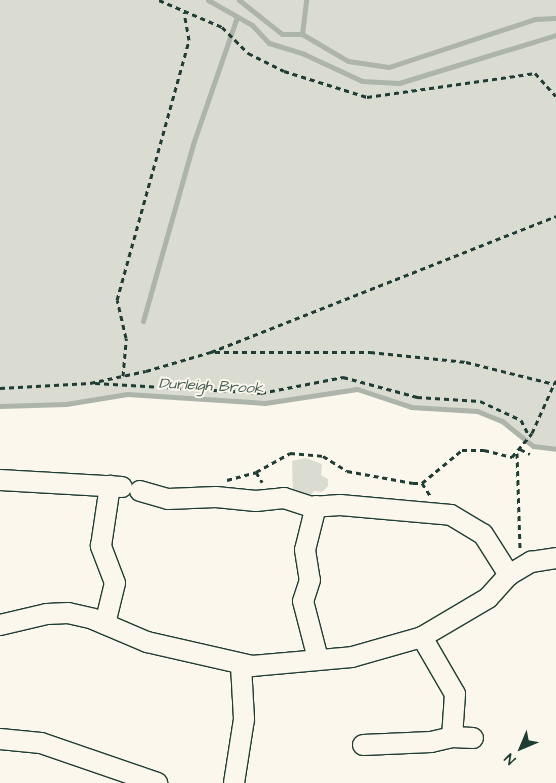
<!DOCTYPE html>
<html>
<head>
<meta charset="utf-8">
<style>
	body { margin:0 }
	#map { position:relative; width:556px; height:783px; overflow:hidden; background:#fbf7ec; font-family:"Architects Daughter",sans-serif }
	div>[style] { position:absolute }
	.green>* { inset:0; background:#dbdcd1 }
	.stream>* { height:5px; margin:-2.5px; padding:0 2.5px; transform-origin:2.5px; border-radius:2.5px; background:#adb4aa }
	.path>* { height:3px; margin-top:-1.5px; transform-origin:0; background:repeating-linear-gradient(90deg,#1f3d34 0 5px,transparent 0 9px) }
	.roads { filter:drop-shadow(1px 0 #1f3d34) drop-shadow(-1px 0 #1f3d34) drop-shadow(0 1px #1f3d34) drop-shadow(0 -1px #1f3d34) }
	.minor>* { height:20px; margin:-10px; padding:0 10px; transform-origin:10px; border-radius:10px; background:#fbf7ec }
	span { translate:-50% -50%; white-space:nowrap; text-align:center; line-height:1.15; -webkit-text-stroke:4px #fbf7ec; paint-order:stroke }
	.water-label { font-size:15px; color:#425b52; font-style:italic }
	.north { position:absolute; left:496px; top:723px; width:50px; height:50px; -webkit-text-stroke:4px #fbf7ec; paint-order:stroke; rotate:225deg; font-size:14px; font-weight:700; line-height:20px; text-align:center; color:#1f3d34 }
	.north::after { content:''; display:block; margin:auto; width:18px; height:22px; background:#1f3d34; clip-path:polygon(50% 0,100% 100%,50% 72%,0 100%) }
</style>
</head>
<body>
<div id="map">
	<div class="green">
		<div style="clip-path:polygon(0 0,556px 0,556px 449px,533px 446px,502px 421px,477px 411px,411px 407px,357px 389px,265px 403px,127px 394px,66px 404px,0 406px)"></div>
		<div style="clip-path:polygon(306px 458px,322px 464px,321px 475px,328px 479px,328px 486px,322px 492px,314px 491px,308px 499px,293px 495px,292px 461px)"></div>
	</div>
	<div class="stream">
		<div style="left:208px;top:0;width:51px;rotate:29.6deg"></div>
		<div style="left:252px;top:25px;width:25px;rotate:47deg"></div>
		<div style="left:269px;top:43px;width:37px;rotate:17deg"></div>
		<div style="left:304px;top:54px;width:64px;rotate:25deg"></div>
		<div style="left:362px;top:81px;width:37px;rotate:3deg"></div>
		<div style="left:399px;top:83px;width:164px;rotate:-17deg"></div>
		<div style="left:239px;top:0;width:55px;rotate:38.3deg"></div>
		<div style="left:282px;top:34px;width:20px"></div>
		<div style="left:302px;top:34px;width:53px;rotate:30.4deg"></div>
		<div style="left:348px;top:61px;width:41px;rotate:8.3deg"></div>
		<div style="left:389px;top:67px;width:154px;rotate:-18.2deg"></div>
		<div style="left:535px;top:19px;width:21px;rotate:-3deg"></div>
		<div style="left:302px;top:34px;width:34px;rotate:-83deg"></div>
		<div style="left:143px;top:321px;width:184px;rotate:-74.2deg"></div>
		<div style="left:193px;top:144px;width:134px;rotate:-70.9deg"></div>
		<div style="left:0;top:406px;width:66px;rotate:-1.7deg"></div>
		<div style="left:66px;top:404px;width:62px;rotate:-9.3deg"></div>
		<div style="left:127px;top:394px;width:138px;rotate:3.7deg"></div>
		<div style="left:265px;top:403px;width:93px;rotate:-8.7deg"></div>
		<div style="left:357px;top:389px;width:57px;rotate:18.4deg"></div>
		<div style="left:411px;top:407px;width:66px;rotate:3.5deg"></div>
		<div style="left:477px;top:411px;width:27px;rotate:22deg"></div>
		<div style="left:502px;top:421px;width:40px;rotate:39deg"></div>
		<div style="left:533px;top:446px;width:23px;rotate:7deg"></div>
	</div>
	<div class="path">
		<div style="left:159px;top:0;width:69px;rotate:23.2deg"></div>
		<div style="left:222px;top:27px;width:37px;rotate:45deg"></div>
		<div style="left:248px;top:53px;width:40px;rotate:26.6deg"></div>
		<div style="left:284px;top:71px;width:87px;rotate:17.4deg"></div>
		<div style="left:367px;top:97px;width:170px;rotate:-8.1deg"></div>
		<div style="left:535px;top:73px;width:31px;rotate:48deg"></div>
		<div style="left:215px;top:352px;width:155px"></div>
		<div style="left:370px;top:352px;width:97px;rotate:5.9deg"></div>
		<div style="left:466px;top:362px;width:91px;rotate:14deg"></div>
		<div style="left:554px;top:384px;width:4px;rotate:-56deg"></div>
		<div style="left:123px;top:376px;width:38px;rotate:-85deg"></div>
		<div style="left:126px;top:338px;width:39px;rotate:-103deg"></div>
		<div style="left:117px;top:300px;width:270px;rotate:-74.5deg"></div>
		<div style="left:189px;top:40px;width:28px;rotate:-100deg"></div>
		<div style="left:95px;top:383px;width:166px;rotate:3.4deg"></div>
		<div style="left:261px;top:393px;width:84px;rotate:-11deg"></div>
		<div style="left:343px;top:377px;width:77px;rotate:15.1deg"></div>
		<div style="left:417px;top:397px;width:63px;rotate:3.6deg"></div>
		<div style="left:480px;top:401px;width:45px;rotate:24.9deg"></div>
		<div style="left:521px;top:420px;width:18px;rotate:63deg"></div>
		<div style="left:0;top:388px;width:90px;rotate:-3.2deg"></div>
		<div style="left:90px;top:383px;width:57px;rotate:-12.1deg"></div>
		<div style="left:146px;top:371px;width:68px;rotate:-16.3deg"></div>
		<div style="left:211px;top:352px;width:371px;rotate:-21.5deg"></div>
		<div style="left:520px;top:449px;width:11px;rotate:27deg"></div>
		<div style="left:517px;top:453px;width:96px;rotate:88.2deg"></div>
		<div style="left:256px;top:472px;width:12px;rotate:59deg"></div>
		<div style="left:227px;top:480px;width:30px;rotate:-15deg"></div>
		<div style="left:256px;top:472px;width:39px;rotate:-29deg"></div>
		<div style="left:290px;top:453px;width:33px;rotate:5deg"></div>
		<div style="left:323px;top:456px;width:28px;rotate:32deg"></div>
		<div style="left:347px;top:471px;width:67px;rotate:10.3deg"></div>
		<div style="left:413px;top:483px;width:9px"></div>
		<div style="left:422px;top:483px;width:52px;rotate:-39.5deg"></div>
		<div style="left:462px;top:450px;width:22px"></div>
		<div style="left:484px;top:450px;width:29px;rotate:14deg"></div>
		<div style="left:512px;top:457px;width:31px;rotate:-50deg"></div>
		<div style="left:532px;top:433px;width:54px;rotate:-65.8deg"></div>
		<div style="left:422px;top:483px;width:17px;rotate:57deg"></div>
	</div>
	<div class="roads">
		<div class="minor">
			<div style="left:0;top:480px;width:122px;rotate:3.3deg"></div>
			<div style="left:140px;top:491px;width:29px;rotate:16deg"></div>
			<div style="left:168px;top:499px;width:48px;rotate:-2.4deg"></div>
			<div style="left:216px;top:497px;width:40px;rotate:5.7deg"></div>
			<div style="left:256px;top:501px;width:28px;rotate:-6deg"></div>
			<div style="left:284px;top:498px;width:29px;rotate:18deg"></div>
			<div style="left:312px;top:507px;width:28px;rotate:-4deg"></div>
			<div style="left:340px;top:505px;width:111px;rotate:5.1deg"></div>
			<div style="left:451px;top:515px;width:37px;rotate:31deg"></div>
			<div style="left:483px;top:534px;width:49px;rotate:57.6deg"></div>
			<div style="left:316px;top:506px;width:45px;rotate:104deg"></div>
			<div style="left:305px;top:550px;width:30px;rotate:81deg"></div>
			<div style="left:310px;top:580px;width:22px;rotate:108deg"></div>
			<div style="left:303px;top:601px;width:60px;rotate:75.5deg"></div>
			<div style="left:105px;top:624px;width:42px;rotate:-76.3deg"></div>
			<div style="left:115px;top:583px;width:40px;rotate:-111deg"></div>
			<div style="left:101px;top:546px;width:61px;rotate:-81.5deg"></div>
			<div style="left:0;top:625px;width:48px;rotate:-13.2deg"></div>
			<div style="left:47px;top:614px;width:21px;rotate:-3deg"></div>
			<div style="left:68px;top:613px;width:26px;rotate:13deg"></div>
			<div style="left:93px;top:619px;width:59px;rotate:23.1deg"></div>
			<div style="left:147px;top:642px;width:108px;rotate:12.9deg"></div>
			<div style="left:252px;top:666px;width:100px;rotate:-5.1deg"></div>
			<div style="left:352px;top:657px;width:73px;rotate:-15.9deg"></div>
			<div style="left:422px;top:637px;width:77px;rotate:-30.6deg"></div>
			<div style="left:488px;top:598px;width:31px;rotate:-48deg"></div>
			<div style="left:509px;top:575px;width:26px;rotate:-31deg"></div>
			<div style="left:531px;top:562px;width:25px;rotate:-9deg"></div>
			<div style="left:452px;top:737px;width:21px;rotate:3deg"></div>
			<div style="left:0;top:739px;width:41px;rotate:5.6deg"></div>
			<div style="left:41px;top:743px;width:123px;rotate:19deg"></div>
			<div style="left:363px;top:745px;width:68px;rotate:-2.5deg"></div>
			<div style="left:431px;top:742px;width:22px;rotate:-13deg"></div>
			<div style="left:452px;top:737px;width:43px;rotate:-86deg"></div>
			<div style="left:455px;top:694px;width:66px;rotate:-120.1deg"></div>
			<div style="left:234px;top:783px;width:65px;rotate:-81.1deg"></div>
			<div style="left:244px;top:719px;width:54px;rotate:-93.2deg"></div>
		</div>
	</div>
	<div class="water-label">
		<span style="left:211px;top:386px;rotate:3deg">Durleigh Brook</span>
	</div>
	<div class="north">N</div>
</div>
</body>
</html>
